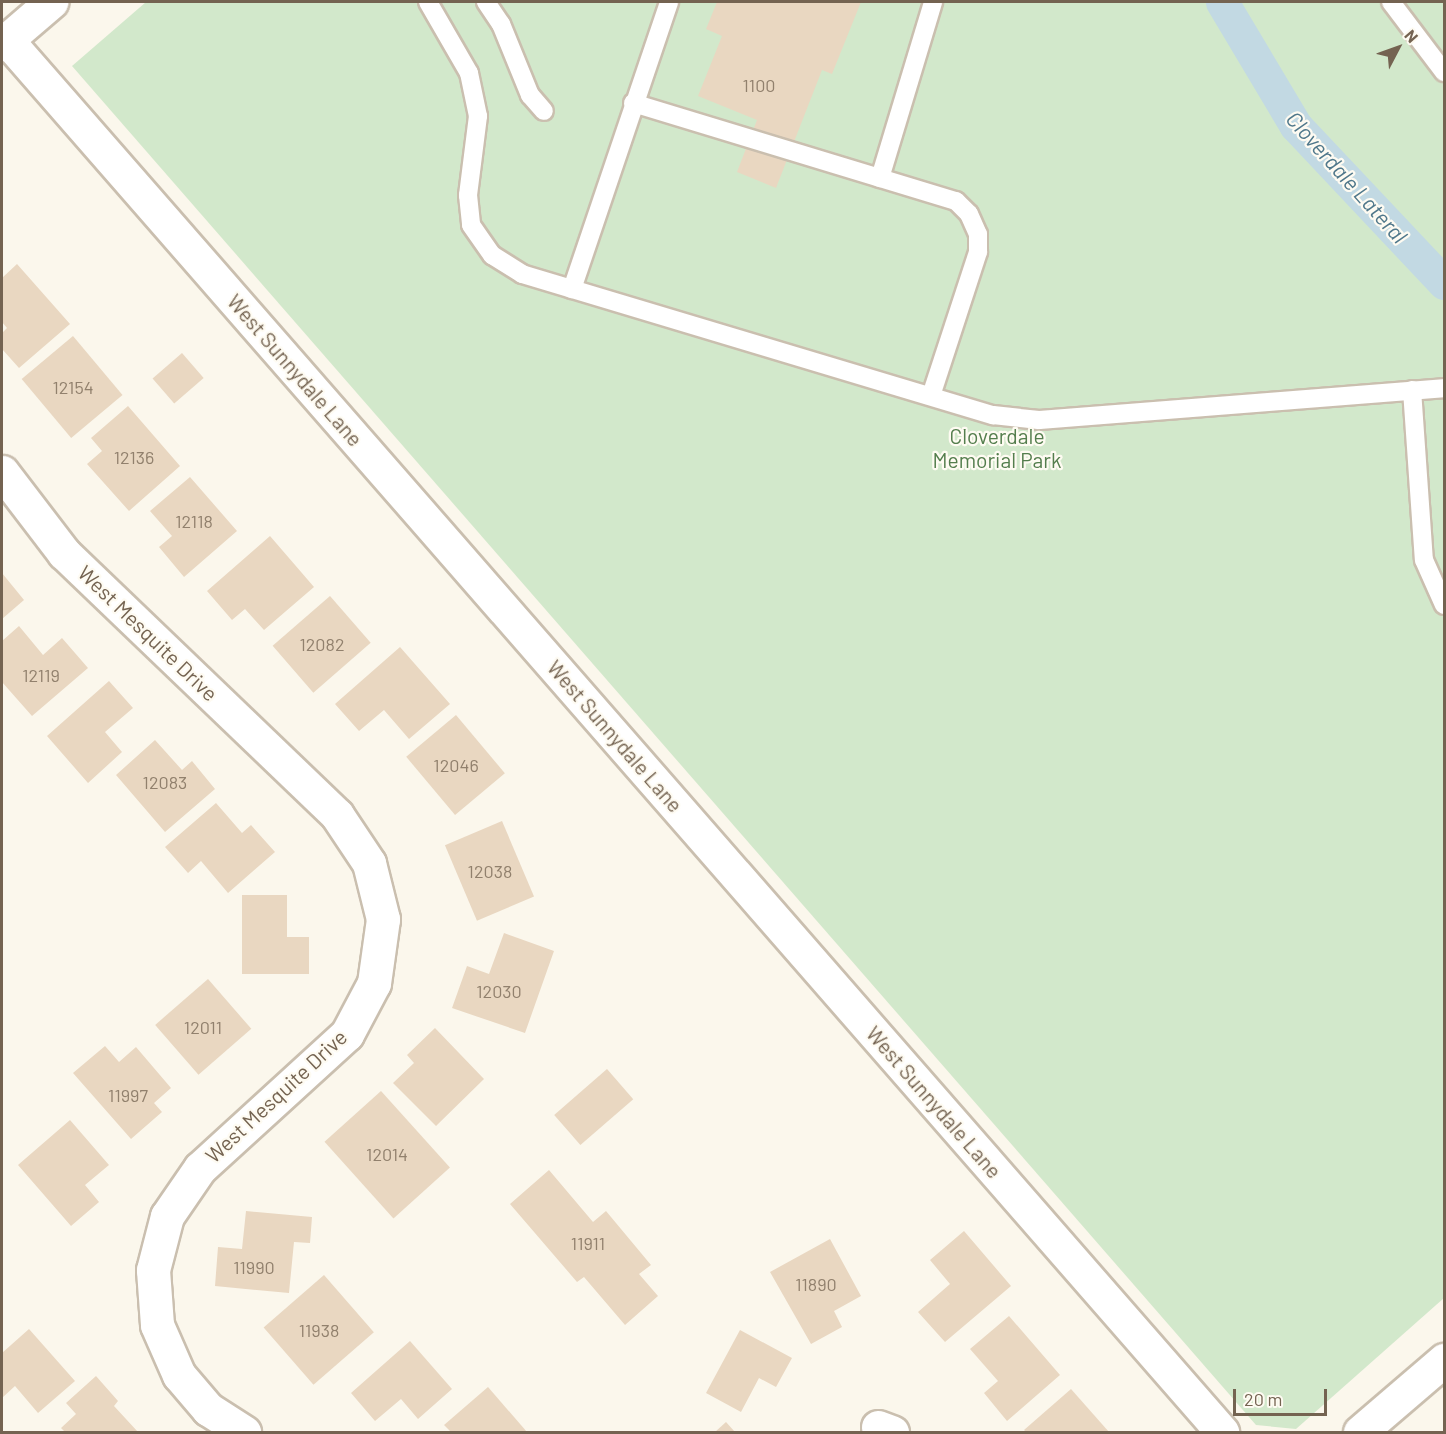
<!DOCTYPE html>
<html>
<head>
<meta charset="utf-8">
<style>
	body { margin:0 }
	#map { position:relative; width:1446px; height:1434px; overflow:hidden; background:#fbf7ec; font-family:Barlow,sans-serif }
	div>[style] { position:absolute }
	.green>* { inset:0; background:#d2e8cb }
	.canal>* { height:33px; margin:-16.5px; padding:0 16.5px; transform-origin:16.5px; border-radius:16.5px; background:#c2d9e3 }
	.building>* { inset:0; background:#e9d7c1; transform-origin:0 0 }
	.roads { filter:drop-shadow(2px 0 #cabfaf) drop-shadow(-2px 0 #cabfaf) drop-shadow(0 2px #cabfaf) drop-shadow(0 -2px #cabfaf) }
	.service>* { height:18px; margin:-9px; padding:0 9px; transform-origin:9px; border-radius:9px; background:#fff }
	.minor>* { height:33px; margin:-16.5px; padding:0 16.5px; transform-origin:16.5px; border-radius:16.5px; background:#fff }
	.tertiary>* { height:33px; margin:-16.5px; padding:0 16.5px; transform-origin:16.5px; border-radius:16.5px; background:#fff }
	.secondary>* { height:33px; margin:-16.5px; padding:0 16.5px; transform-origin:16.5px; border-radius:16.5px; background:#fff }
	span { translate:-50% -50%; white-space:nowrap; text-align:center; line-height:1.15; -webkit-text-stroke:4.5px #fefbf2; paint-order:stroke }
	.number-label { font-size:18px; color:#91806d }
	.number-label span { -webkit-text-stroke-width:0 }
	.street-label { font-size:21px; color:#746351 }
	.park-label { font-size:21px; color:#547e4d }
	.water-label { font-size:22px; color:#50788b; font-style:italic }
	.frame { position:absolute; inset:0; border:3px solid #746351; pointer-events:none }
	.north { position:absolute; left:1368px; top:18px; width:60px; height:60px; -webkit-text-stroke:4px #fefbf2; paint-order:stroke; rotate:49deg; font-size:16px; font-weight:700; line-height:24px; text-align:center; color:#746351 }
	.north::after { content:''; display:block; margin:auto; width:21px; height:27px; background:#746351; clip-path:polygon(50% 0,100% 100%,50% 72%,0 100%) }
	.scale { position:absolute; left:1233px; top:1389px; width:94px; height:27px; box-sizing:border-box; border:3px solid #746351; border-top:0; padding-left:8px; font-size:18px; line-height:21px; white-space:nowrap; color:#746351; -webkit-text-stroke:4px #fefbf2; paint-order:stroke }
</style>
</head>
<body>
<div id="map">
	<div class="green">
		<div style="clip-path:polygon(146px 2px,1444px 2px,1444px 1298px,1296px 1429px,1256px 1425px,72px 66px)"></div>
	</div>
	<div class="canal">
		<div style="left:1222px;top:2px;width:144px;rotate:59.2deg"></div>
		<div style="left:1296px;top:126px;width:216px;rotate:46.7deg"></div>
	</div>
	<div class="building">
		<div style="clip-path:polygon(717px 2px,861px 2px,832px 74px,822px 70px,776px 188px,737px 172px,757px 120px,698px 96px,722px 36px,706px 29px)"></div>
		<div style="clip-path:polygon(17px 264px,70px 324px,19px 368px,2px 349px,2px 333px,7px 328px,2px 322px,2px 278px)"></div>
		<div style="left:73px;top:336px;width:77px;height:67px;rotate:50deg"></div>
		<div style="left:182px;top:353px;width:33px;height:39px;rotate:49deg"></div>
		<div style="clip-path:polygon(128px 406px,180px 466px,129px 511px,87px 464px,102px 451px,91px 438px)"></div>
		<div style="clip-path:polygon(190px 477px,237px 531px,184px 577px,159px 547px,172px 536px,150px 511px)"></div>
		<div style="clip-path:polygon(270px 536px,314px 587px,264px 630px,245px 609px,232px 620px,207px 591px)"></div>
		<div style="clip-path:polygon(2px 573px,24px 600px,2px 619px)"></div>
		<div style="left:330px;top:596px;width:62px;height:76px;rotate:49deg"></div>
		<div style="clip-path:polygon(19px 626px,43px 655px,62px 638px,88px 668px,32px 716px,2px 682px,2px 641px)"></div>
		<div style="clip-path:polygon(400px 647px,450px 704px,409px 739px,384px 710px,359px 731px,335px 704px)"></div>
		<div style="clip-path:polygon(109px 681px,133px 708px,105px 732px,122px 752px,88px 783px,47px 736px)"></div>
		<div style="left:456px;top:715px;width:76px;height:65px;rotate:50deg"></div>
		<div style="clip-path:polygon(155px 740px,182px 770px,192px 761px,215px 789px,165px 832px,116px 775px)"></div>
		<div style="clip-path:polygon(216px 803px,242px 833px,251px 825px,275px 852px,228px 893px,201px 861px,188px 873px,165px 847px)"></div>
		<div style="left:502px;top:821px;width:82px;height:62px;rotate:67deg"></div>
		<div style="clip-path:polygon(242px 895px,287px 895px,287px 937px,309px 937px,309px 974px,242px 974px)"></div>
		<div style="clip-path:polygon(504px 933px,554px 951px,525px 1033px,452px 1008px,467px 966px,489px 974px)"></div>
		<div style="left:208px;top:979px;width:66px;height:70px;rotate:49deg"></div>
		<div style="clip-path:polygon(435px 1028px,484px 1079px,436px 1126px,393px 1083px,414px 1063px,407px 1055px)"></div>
		<div style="clip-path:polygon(105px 1046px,119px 1062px,136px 1047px,171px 1088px,154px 1103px,162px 1112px,131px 1139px,73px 1073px)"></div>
		<div style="left:607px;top:1069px;width:40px;height:70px;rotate:49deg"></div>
		<div style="left:381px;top:1091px;width:103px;height:76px;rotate:48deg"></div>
		<div style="clip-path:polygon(70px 1120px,109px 1165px,85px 1185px,99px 1202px,71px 1226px,18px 1165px)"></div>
		<div style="clip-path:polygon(549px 1170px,593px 1222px,606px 1211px,651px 1265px,639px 1274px,658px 1296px,625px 1325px,584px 1277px,577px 1282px,510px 1204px)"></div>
		<div style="clip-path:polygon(246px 1211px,312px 1217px,310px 1243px,294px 1242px,289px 1293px,215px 1286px,218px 1247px,242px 1249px)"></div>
		<div style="clip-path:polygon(964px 1231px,1011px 1286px,945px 1342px,918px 1312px,950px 1284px,930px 1260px)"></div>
		<div style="clip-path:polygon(830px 1239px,861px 1296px,834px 1311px,842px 1327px,811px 1344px,770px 1272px)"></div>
		<div style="left:324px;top:1275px;width:76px;height:80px;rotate:49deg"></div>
		<div style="clip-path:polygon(1009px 1316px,1060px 1375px,1007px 1421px,984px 1393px,998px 1381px,970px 1349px)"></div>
		<div style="clip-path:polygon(29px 1329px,75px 1381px,38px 1413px,15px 1386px,2px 1398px,2px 1353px)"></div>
		<div style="clip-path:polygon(740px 1330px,792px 1358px,776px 1387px,759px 1378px,741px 1412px,706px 1393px)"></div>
		<div style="clip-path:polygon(410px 1341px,452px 1389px,418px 1419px,401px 1399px,375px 1421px,351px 1393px)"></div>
		<div style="clip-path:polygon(96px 1376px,118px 1401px,114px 1406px,138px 1432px,65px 1432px,61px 1428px,76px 1414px,66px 1403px)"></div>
		<div style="clip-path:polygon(488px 1387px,527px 1432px,451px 1432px,444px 1425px)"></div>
		<div style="clip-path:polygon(1071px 1389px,1109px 1432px,1026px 1432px,1024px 1430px)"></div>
		<div style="clip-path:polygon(726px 1422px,735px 1432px,715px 1432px)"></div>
	</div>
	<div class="roads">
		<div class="service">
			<div style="left:428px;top:2px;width:82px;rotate:60deg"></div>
			<div style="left:469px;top:73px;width:44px;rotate:78.2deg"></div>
			<div style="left:478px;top:116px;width:80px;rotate:97.2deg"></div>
			<div style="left:468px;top:195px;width:30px;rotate:84deg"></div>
			<div style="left:471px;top:225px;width:37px;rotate:55deg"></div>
			<div style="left:492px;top:255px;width:36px;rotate:32deg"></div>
			<div style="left:522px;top:274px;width:492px;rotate:16.7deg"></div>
			<div style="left:993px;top:415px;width:46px;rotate:6.2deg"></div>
			<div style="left:1039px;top:420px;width:406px;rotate:-4.5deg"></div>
			<div style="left:486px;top:2px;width:27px;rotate:56deg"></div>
			<div style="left:501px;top:24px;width:77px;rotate:67.8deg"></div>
			<div style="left:530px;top:95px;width:21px;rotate:49deg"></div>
			<div style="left:1391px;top:2px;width:88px;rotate:52.9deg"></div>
			<div style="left:633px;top:103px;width:338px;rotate:16.9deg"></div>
			<div style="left:956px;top:201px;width:18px;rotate:45deg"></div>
			<div style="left:969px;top:214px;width:22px;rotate:66deg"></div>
			<div style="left:978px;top:234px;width:18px;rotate:90deg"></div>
			<div style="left:978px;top:252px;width:151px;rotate:108.1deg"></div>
			<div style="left:880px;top:178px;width:184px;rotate:-73.2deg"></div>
			<div style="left:572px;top:289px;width:303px;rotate:-71.3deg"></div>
			<div style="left:1412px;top:390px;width:170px;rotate:86deg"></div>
			<div style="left:1424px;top:560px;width:49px;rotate:66deg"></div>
		</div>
		<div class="minor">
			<div style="left:2px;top:472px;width:102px;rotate:52.6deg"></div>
			<div style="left:64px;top:553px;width:378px;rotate:43.8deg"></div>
			<div style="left:337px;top:815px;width:58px;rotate:56.3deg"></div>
			<div style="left:369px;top:863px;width:58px;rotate:76deg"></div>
			<div style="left:383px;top:919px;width:65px;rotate:98deg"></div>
			<div style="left:374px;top:983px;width:58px;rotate:117.9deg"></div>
			<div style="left:347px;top:1034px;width:199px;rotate:137.6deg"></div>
			<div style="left:200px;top:1168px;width:58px;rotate:124.5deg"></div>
			<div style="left:167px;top:1216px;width:56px;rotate:104.5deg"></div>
			<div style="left:153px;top:1270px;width:55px;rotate:85.8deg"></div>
			<div style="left:157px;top:1325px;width:55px;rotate:66.3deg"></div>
			<div style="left:179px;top:1375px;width:45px;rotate:49.5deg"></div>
			<div style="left:208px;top:1409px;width:43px;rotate:32.6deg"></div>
			<div style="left:878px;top:1427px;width:15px;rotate:20deg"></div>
		</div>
		<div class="tertiary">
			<div style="left:7px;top:40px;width:1848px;rotate:48.88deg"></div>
			<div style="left:1360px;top:1432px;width:111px;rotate:-40.6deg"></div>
		</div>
		<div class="secondary">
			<div style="left:2px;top:44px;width:65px;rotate:-40.6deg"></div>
		</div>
	</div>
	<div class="number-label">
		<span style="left:759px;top:85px">1100</span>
		<span style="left:73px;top:387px">12154</span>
		<span style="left:134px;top:457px">12136</span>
		<span style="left:194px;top:521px">12118</span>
		<span style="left:322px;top:644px">12082</span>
		<span style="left:41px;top:675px">12119</span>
		<span style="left:456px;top:765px">12046</span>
		<span style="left:165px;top:782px">12083</span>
		<span style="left:490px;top:871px">12038</span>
		<span style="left:499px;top:991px">12030</span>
		<span style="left:203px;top:1027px">12011</span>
		<span style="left:128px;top:1095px">11997</span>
		<span style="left:387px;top:1154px">12014</span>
		<span style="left:588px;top:1243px">11911</span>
		<span style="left:254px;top:1267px">11990</span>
		<span style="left:816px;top:1284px">11890</span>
		<span style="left:319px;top:1330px">11938</span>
	</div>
	<div class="street-label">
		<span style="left:295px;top:370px;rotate:49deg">West Sunnydale Lane</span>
		<span style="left:148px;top:633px;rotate:44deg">West Mesquite Drive</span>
		<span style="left:615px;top:736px;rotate:49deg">West Sunnydale Lane</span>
		<span style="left:276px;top:1096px;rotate:-43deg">West Mesquite Drive</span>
		<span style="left:934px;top:1102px;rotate:49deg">West Sunnydale Lane</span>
	</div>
	<div class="park-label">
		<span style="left:997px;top:448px">Cloverdale<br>Memorial Park</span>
	</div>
	<div class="water-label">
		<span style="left:1347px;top:177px;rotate:48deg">Cloverdale Lateral</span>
	</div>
	<div class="frame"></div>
	<div class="north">N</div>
	<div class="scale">20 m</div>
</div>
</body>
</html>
